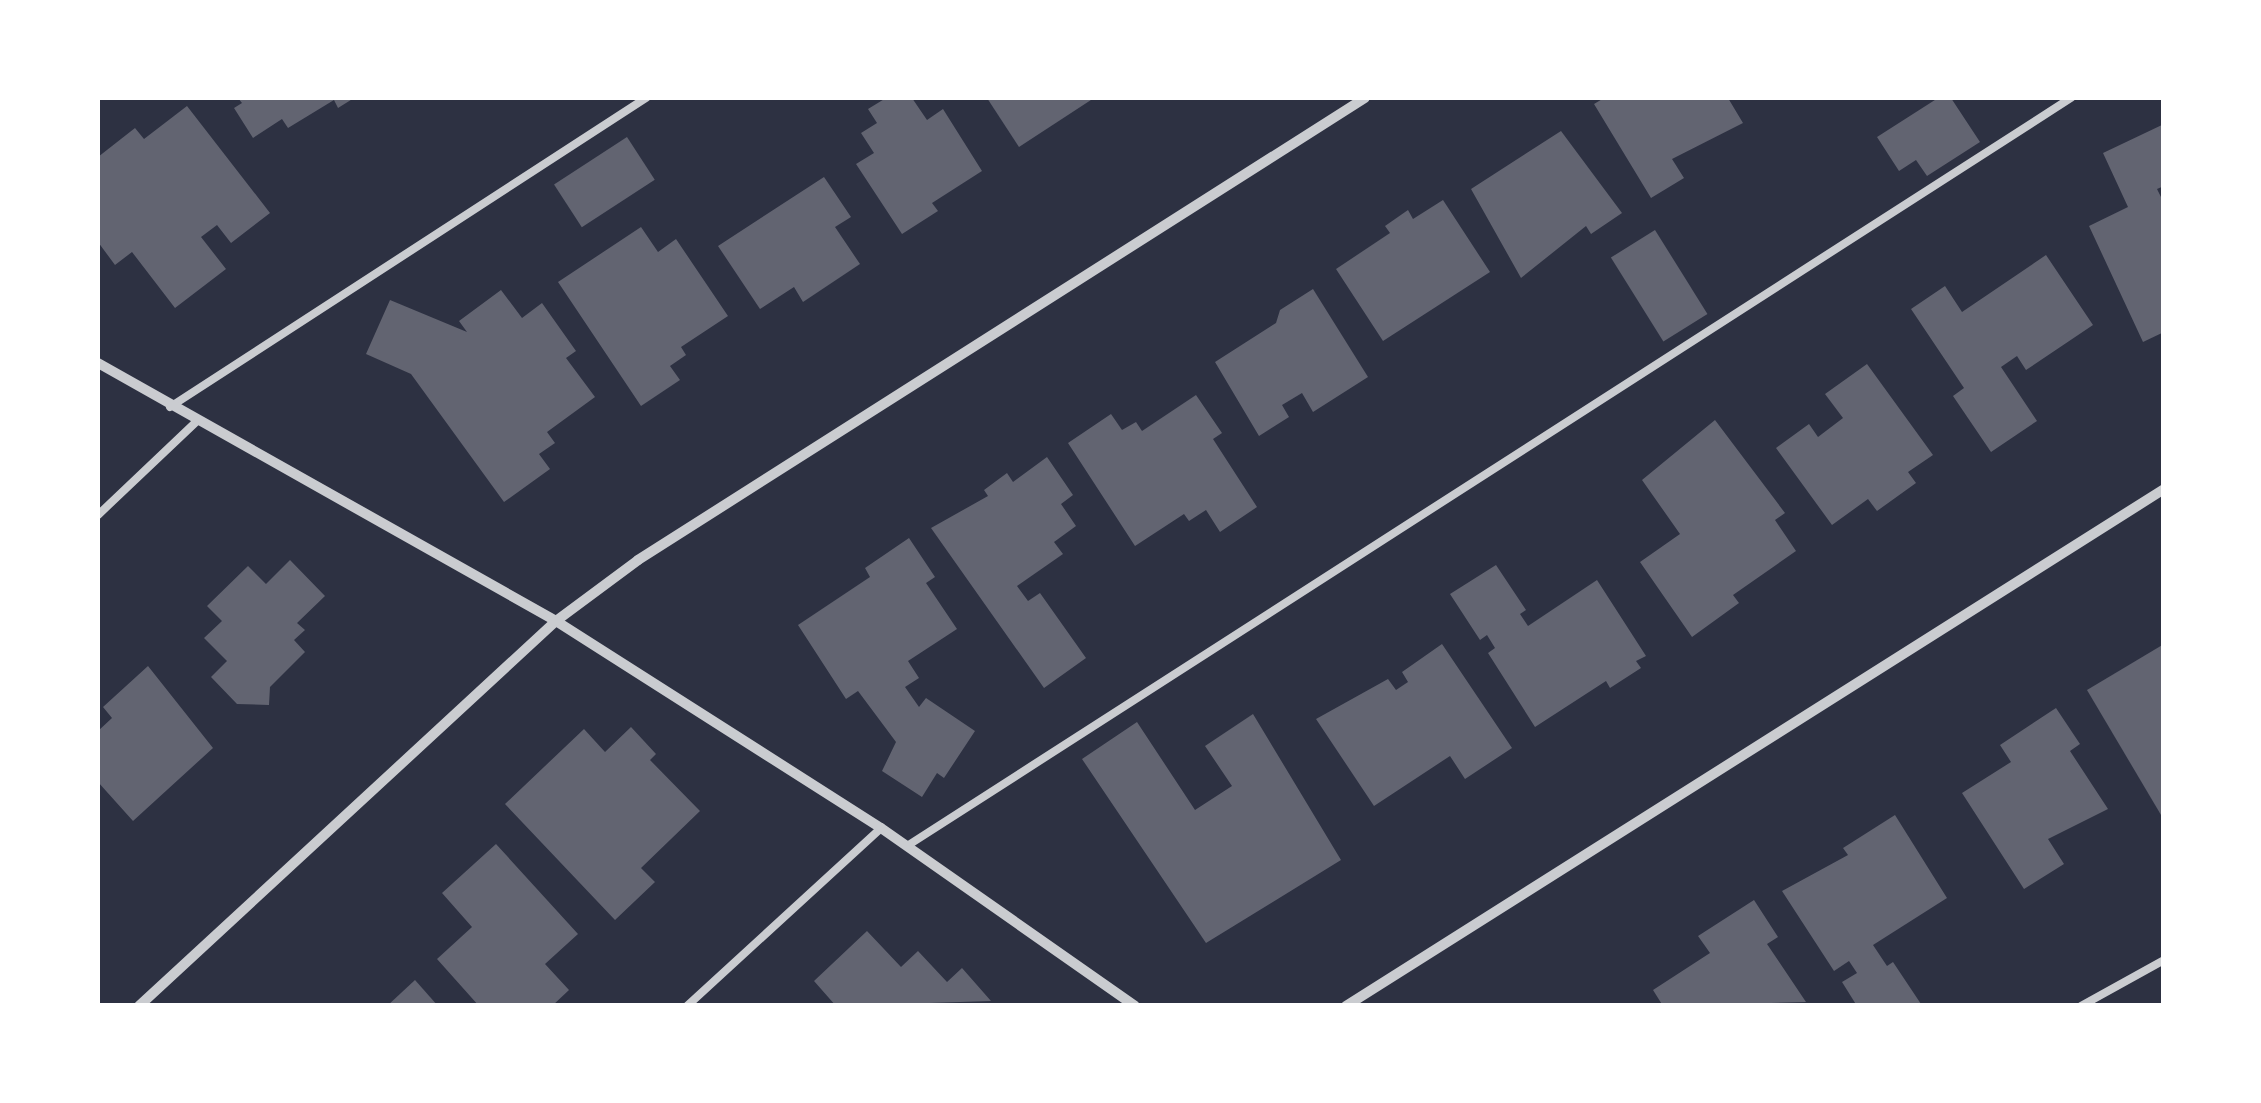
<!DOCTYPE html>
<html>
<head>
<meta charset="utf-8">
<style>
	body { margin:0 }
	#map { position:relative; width:2261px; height:1103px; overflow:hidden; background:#2d3142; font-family:"Varela Round",sans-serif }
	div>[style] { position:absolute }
	.building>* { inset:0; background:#626471; transform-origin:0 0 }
	.service>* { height:8px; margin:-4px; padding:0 4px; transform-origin:4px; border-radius:4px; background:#caccd0 }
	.minor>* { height:10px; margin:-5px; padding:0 5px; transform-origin:5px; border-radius:5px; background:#caccd0 }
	span { translate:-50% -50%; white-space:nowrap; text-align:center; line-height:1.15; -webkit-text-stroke:8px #fff; paint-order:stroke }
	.frame { position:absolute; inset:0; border:100px solid #fff; pointer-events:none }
</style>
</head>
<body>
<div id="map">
	<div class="building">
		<div style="clip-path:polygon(238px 98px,354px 98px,338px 108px,334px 100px,288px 128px,282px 119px,253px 138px,234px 108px,242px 103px)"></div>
		<div style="clip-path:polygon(886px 98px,912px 98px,927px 120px,943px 109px,982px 171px,932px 203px,938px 211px,902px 234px,856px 164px,874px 153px,861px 133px,877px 123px,868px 109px)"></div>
		<div style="clip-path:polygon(987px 98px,1094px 98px,1019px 147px)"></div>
		<div style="clip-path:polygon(1604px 98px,1728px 98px,1743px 123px,1672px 159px,1684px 178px,1651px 198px,1594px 104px)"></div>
		<div style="clip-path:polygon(1938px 98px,1951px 98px,1980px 142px,1927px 176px,1916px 160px,1899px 171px,1877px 137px)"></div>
		<div style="clip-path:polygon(187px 106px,270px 213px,231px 243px,217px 225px,201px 237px,226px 269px,175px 308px,132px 252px,115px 265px,98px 242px,98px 157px,135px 128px,144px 139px)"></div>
		<div style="clip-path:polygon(2164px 124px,2164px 186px,2157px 189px,2164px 203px,2164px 332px,2143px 342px,2089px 226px,2128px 207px,2103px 153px)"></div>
		<div style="clip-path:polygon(1561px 131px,1622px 213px,1591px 234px,1586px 226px,1521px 278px,1471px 189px)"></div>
		<div style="left:627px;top:137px;width:51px;height:87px;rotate:57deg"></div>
		<div style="clip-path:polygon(824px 177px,851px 217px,835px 227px,860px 264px,803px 302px,794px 287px,760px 309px,718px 246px)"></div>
		<div style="clip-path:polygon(1443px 200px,1490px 272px,1383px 341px,1336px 269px,1390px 233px,1385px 226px,1408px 210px,1413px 219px)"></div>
		<div style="clip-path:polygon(641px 227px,658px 252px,676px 239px,728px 316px,681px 347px,686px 355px,670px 366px,680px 380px,641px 406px,558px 282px)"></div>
		<div style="left:1655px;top:230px;width:99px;height:52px;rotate:58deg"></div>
		<div style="clip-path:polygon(2046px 255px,2093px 325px,2026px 370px,2017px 356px,2001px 367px,2037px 421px,1991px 452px,1953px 396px,1964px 388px,1911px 309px,1945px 286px,1962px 312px)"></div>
		<div style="clip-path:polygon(1313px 289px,1368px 377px,1313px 412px,1302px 393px,1282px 405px,1289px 417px,1259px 436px,1215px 362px,1276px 323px,1280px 310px)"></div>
		<div style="clip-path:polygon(501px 290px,522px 318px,542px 303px,576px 351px,566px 358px,595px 397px,547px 432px,555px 443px,539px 454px,550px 469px,504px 502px,411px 374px,366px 354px,390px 300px,467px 332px,459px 321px)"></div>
		<div style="clip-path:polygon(1867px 364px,1933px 455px,1908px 472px,1916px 483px,1877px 511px,1868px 499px,1832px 525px,1776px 448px,1809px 424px,1818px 437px,1843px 418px,1825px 394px)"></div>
		<div style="clip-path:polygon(1196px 395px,1222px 433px,1213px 439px,1257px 507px,1220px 532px,1206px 510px,1189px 521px,1184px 514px,1135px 546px,1068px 443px,1111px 414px,1122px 430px,1136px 422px,1142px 431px)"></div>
		<div style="clip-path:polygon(1715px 420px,1785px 513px,1775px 520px,1796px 551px,1733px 595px,1739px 603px,1692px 637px,1640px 562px,1680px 534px,1642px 480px)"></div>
		<div style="clip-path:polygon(1047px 457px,1073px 495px,1061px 504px,1076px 526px,1054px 542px,1063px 554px,1017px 586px,1028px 601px,1040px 593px,1086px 658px,1044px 688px,931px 528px,988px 496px,984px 490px,1007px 473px,1013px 482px)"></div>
		<div style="clip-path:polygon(909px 538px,935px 577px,926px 583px,957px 629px,908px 661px,919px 678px,905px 687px,919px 707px,926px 698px,975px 731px,944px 778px,937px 773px,922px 797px,882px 771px,896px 742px,858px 691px,846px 699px,798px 625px,870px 577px,865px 568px)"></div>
		<div style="clip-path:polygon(290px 560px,325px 596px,297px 623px,305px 630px,294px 640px,305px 652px,270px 687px,269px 705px,237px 704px,211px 677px,227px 661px,204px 638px,222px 621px,207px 606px,248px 566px,266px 584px)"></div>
		<div style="clip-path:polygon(1496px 565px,1526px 610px,1520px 614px,1528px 626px,1597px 580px,1646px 656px,1636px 661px,1641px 668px,1610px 688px,1606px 681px,1535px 727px,1488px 653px,1495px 648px,1487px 635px,1480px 640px,1450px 594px)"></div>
		<div style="clip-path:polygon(1442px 644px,1512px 748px,1465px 779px,1450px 756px,1374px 806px,1316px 719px,1388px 679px,1396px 690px,1408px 682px,1402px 672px)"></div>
		<div style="clip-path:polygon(2164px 644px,2164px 820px,2087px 690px)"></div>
		<div style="clip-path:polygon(148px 666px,213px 748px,133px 821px,98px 782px,98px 731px,112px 718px,103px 707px)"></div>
		<div style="clip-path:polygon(2056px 708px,2080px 744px,2070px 751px,2108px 809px,2048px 839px,2064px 864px,2024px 889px,1962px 793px,2011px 762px,2000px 745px)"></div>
		<div style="clip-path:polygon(1253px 714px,1341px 860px,1206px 943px,1082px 759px,1137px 722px,1195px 810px,1232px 786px,1205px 746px)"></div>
		<div style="clip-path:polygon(631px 727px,656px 754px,650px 760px,700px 811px,641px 868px,655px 882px,615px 920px,505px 804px,584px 729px,605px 752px)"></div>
		<div style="clip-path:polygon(1895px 815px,1947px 898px,1873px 945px,1887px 966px,1893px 962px,1921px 1004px,1857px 1006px,1842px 982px,1857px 973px,1849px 961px,1834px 971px,1782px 891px,1848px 855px,1843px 848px)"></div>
		<div style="clip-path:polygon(496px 844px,578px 934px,545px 964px,569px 990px,552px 1006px,479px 1006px,437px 959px,472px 927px,442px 893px)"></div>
		<div style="clip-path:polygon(1754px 900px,1778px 937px,1767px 944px,1806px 1002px,1663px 1006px,1653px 990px,1710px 953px,1698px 936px)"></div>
		<div style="clip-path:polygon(867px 931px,901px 967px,918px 951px,947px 982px,962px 968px,991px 1001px,836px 1006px,814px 981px)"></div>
		<div style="clip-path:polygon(415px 980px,438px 1006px,387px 1006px)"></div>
	</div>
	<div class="service">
		<div style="left:170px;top:407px;width:568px;rotate:-32.99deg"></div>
		<div style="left:98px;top:515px;width:138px;rotate:-43.5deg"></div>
		<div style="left:907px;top:846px;width:1384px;rotate:-32.73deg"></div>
		<div style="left:687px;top:1006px;width:263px;rotate:-42.5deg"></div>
		<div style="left:2081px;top:1006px;width:95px;rotate:-29deg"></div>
	</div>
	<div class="minor">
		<div style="left:98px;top:363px;width:526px;rotate:29.39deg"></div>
		<div style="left:556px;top:621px;width:385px;rotate:32.5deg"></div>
		<div style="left:881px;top:828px;width:310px;rotate:35deg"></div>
		<div style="left:139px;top:1006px;width:568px;rotate:-42.72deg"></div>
		<div style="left:556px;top:621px;width:102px;rotate:-36.6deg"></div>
		<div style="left:638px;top:560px;width:861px;rotate:-32.44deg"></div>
		<div style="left:1346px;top:1006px;width:968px;rotate:-32.29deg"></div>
	</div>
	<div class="frame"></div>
</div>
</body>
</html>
